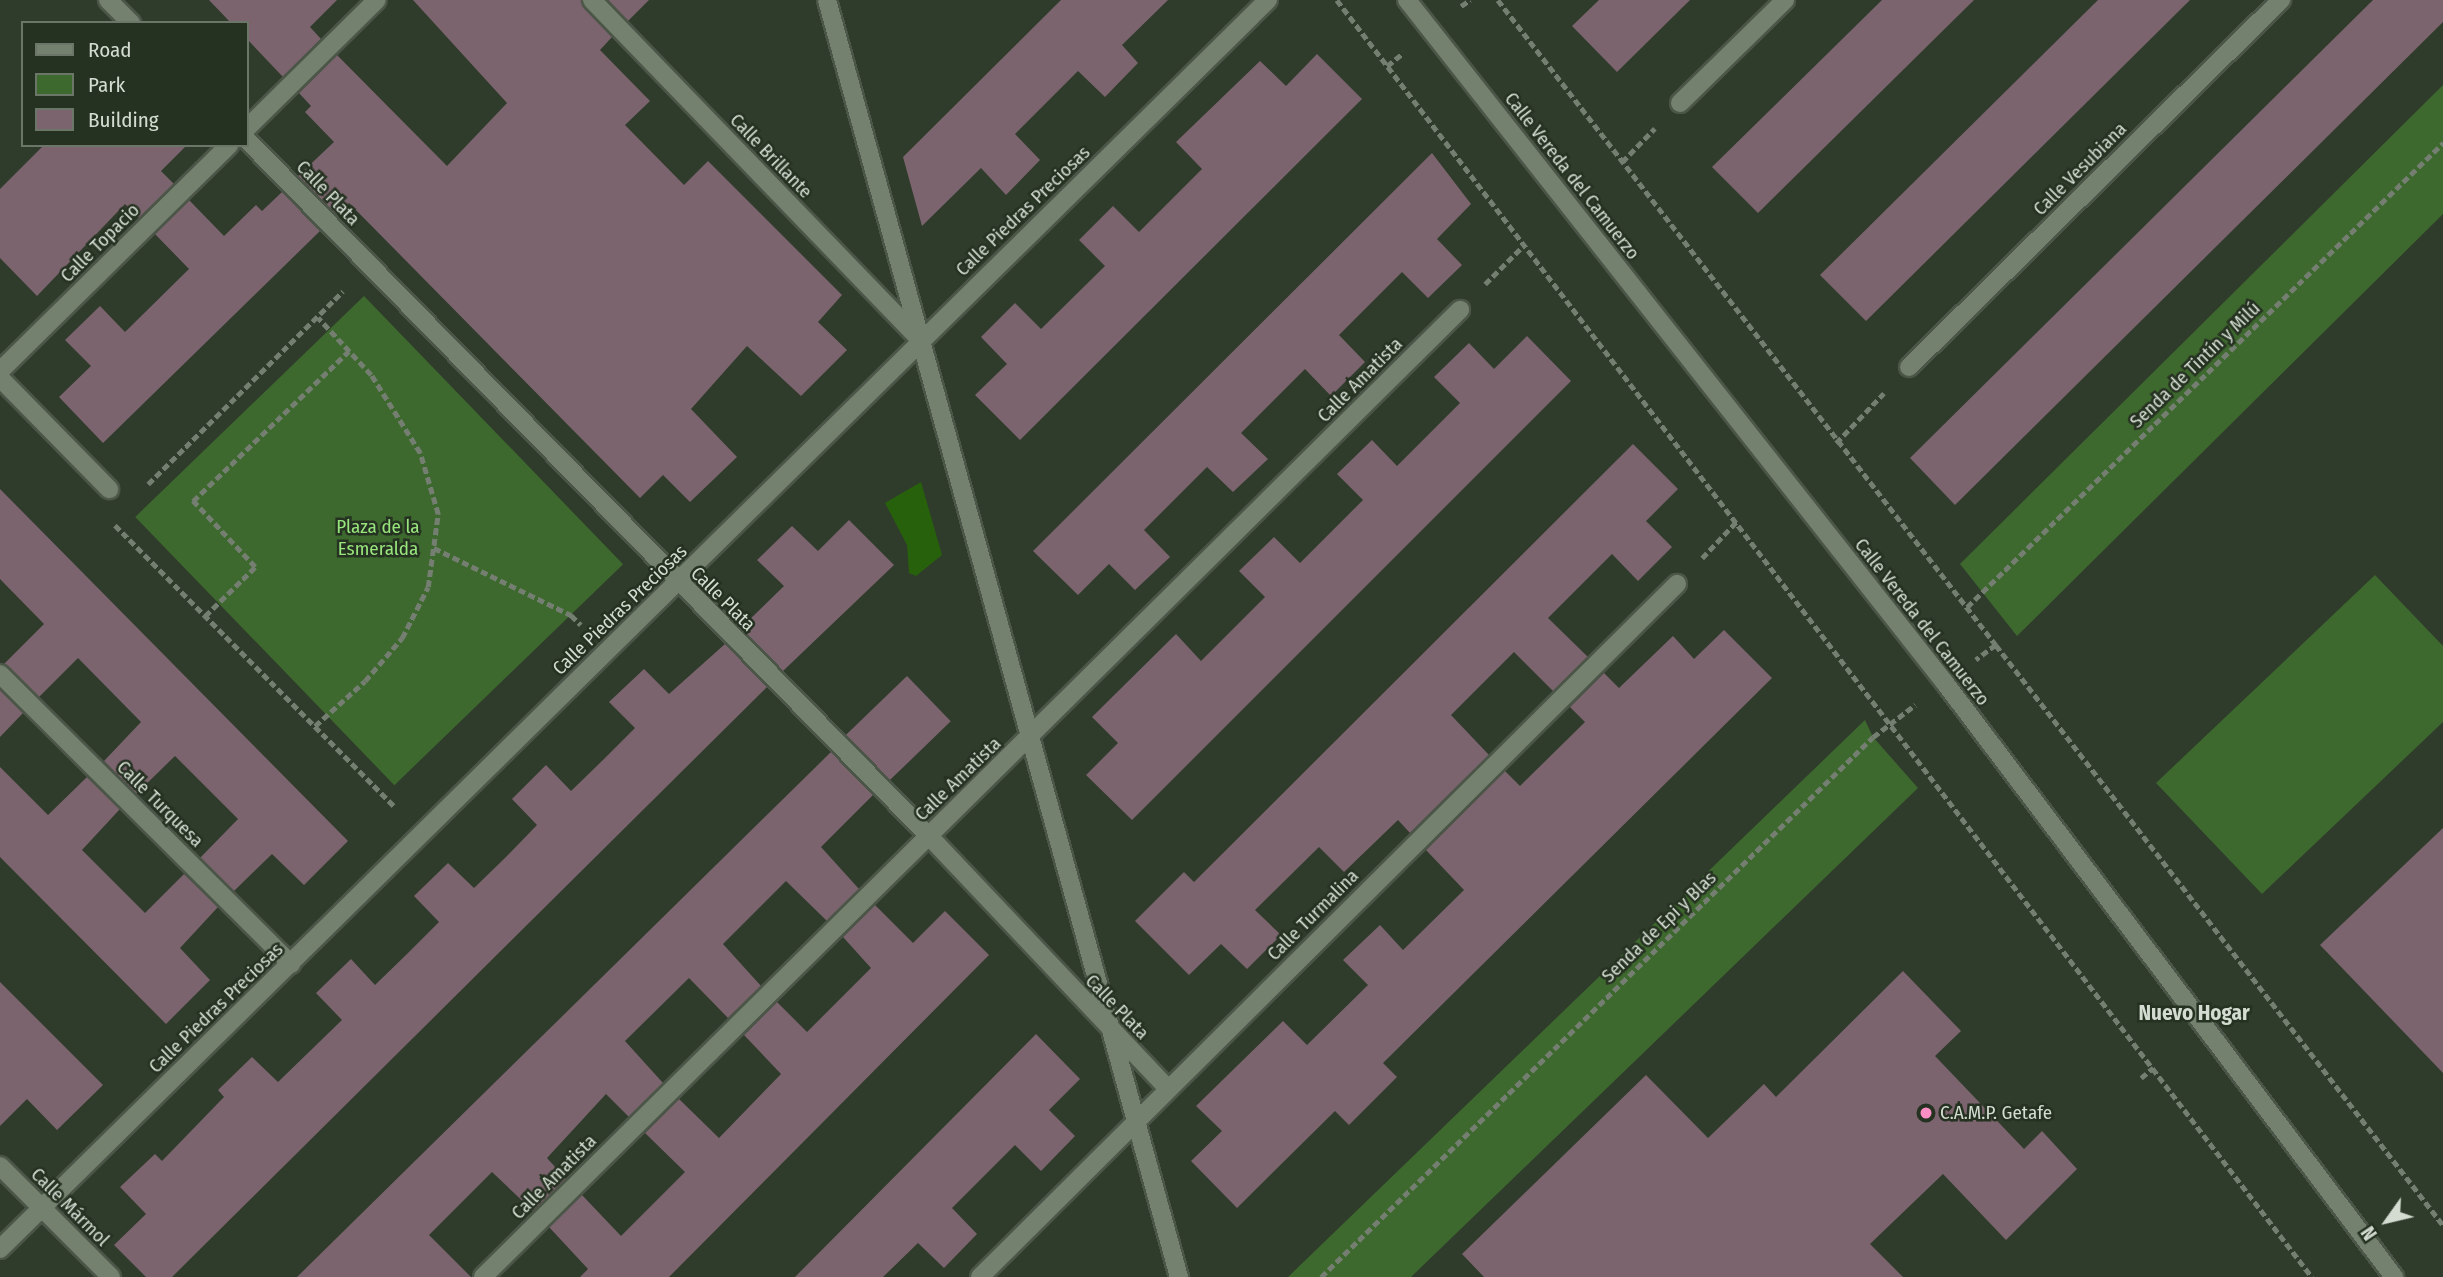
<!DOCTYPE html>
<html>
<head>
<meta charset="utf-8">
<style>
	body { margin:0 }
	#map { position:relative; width:2443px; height:1277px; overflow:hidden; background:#2f3b2b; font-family:"Fira Sans Condensed",sans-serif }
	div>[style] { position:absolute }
	.green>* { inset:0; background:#3e692e; transform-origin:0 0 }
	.water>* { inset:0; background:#28610c }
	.building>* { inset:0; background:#7b646e; transform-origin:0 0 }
	.path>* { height:4.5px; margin-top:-2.25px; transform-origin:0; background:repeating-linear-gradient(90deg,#747e71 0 7px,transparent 0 10.5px) }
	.roads { filter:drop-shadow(2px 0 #4c5648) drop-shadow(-2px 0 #4c5648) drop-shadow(0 2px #4c5648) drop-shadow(0 -2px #4c5648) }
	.minor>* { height:18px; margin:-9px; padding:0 9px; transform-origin:9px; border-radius:9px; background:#74816f }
	.dots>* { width:19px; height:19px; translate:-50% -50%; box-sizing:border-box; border:4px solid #253121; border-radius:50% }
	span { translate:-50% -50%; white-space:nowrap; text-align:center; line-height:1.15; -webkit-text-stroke:5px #253121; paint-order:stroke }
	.street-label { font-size:19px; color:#d4dcd2 }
	.park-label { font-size:19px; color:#98e57d }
	.poi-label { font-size:19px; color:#d4dcd2 }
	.left { translate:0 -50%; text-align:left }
	.neighbourhood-label { font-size:21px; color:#d4dcd2; font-weight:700 }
	.legend { position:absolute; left:21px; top:21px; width:228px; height:126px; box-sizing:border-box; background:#253121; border:2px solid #6b7568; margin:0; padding:9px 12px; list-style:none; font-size:21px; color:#d4dcd2 }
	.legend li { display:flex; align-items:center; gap:14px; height:35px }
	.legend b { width:35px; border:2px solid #6b7568 }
	.north { position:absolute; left:2352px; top:1186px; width:70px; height:70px; -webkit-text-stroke:5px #253121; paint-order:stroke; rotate:236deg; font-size:19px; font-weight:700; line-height:28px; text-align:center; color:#d4dcd2 }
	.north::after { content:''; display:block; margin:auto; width:24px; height:32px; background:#d4dcd2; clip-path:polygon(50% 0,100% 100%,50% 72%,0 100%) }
</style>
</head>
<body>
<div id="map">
	<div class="green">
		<div style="clip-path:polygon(2443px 85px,2443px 214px,2017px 636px,1960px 564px)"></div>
		<div style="left:364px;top:296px;width:373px;height:318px;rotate:46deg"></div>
		<div style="clip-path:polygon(2375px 575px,2443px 646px,2443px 722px,2262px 894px,2156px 783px)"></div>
		<div style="clip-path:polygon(1865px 720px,1873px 737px,1918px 788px,1411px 1277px,1288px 1277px)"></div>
	</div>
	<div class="water">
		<div style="clip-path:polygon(921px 482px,942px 555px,916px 576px,909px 573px,907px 545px,885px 503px)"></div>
	</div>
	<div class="building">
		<div style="clip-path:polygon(209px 0,337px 0,310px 27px,321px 39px,283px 77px,247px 39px,247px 23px,231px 23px)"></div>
		<div style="clip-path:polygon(413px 0,581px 0,612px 37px,600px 50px,650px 101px,625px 125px,684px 185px,708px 161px,842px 295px,818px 322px,847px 350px,801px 396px,747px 346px,691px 409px,737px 457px,690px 502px,663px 475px,640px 498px,349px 203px,336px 215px,298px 176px,334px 142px,305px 112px,311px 106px,299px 93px,337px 55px,447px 166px,507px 103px)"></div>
		<div style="clip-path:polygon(608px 0,649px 0,628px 21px)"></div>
		<div style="clip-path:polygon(1061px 0,1168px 0,1122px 45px,1138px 63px,1105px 97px,1078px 71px,1015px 134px,1040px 160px,1006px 195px,981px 168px,922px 226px,903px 157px)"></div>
		<div style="clip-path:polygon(1599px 0,1690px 0,1617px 72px,1572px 26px)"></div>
		<div style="clip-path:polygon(1882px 0,1974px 0,1758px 213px,1712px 167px)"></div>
		<div style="clip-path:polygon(2098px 0,2190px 0,1866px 321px,1820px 275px)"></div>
		<div style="clip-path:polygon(2373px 0,2443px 0,2443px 22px,1955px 505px,1910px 458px)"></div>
		<div style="clip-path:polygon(1317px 54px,1362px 99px,1020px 440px,975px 395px,1007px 364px,981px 337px,1015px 303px,1041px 329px,1105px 266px,1079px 240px,1113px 206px,1139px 232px,1202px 169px,1176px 142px,1260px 61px,1286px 86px)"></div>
		<div style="clip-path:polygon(44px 145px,187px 145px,161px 171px,174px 184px,139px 218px,125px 204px,37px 296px,0 258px,0 189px)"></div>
		<div style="clip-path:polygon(1432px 153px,1471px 204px,1437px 239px,1462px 265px,1428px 298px,1402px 272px,1339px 335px,1365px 362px,1331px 396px,1305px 369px,1241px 433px,1268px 459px,1233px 492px,1207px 467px,1144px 530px,1170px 557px,1135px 590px,1109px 564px,1078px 595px,1033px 551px)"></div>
		<div style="clip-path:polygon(282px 192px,320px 231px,103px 443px,59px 397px,91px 366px,65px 340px,100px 306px,125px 332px,189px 269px,155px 234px,189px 200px,224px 236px,256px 205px,262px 211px)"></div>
		<div style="clip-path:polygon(1527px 336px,1571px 381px,1132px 820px,1086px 775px,1118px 743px,1092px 717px,1176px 634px,1201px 661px,1265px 597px,1239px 571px,1274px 537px,1300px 563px,1363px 500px,1337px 474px,1372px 440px,1397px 466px,1460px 403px,1434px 377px,1469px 343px,1494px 369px)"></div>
		<div style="clip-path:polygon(1633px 444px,1678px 489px,1646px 521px,1672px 547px,1638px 581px,1612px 554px,1548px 618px,1588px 657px,1553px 691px,1514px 652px,1451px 715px,1489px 755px,1410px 833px,1398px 820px,1344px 872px,1319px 847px,1255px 910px,1281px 935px,1247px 969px,1221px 944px,1189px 975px,1135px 921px,1184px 872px,1194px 882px)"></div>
		<div style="clip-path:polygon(0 489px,348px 841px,304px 885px,272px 854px,234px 891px,200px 858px,238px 819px,175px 756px,136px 794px,104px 761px,141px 722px,78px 658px,39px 697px,4px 664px,44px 624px,0 579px)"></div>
		<div style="clip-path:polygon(849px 520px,894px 565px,783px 671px,741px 628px,784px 586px,757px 560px,792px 526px,818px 551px)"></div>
		<div style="clip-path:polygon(1724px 630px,1772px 678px,1383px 1063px,1397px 1077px,1349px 1125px,1335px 1111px,1237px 1208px,1191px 1161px,1222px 1131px,1196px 1106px,1283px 1021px,1307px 1045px,1368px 985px,1343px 960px,1380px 925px,1403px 950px,1464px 890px,1426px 850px,1505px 771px,1520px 786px,1585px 722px,1570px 707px,1604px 673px,1619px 688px,1673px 636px,1694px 659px)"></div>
		<div style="clip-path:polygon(725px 644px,767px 687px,172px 1277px,146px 1277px,114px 1245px,146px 1214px,120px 1187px,155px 1154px,162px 1161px,224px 1097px,218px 1090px,252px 1057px,278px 1082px,342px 1020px,316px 993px,351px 959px,375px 985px,407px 954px,439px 922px,414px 896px,448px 863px,474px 888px,506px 857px,537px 825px,512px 799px,546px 765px,571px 791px,603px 760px,635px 728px,609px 702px,644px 669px,669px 694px)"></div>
		<div style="left:907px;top:676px;width:63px;height:85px;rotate:46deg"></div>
		<div style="clip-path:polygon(0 690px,23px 713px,0 737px)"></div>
		<div style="clip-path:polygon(831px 752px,873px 795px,821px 847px,859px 889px,827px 921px,786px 881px,723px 944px,761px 986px,728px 1018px,689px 978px,625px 1041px,663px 1083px,629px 1117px,606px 1094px,547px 1158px,566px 1179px,533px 1211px,492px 1172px,429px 1235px,471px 1277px,297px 1277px)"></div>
		<div style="clip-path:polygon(0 767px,48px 815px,87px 777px,120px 809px,82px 850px,145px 913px,184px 874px,218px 907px,180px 948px,210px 980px,166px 1024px,0 857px)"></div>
		<div style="clip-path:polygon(2443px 828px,2443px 1073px,2320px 945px)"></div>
		<div style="clip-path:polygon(875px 905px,913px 943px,945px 911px,989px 955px,669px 1277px,580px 1277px,588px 1269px,549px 1227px,582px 1195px,621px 1236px,685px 1172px,645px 1133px,679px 1099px,719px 1138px,781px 1074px,744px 1035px,777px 1002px,807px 1032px,871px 968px,843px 937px)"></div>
		<div style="clip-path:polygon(1903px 971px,1961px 1031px,1935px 1056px,2024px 1149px,2042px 1131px,2077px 1169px,2006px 1240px,1943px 1174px,1870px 1244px,1903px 1277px,1484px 1277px,1462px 1254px,1646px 1075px,1708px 1138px,1764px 1084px,1776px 1097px)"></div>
		<div style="clip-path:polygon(0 982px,103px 1085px,57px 1130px,27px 1099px,0 1126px)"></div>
		<div style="clip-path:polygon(1036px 1034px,1080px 1079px,1049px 1110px,1075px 1136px,1041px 1171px,1015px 1145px,952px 1208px,977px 1234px,944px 1268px,918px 1243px,883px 1277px,795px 1277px)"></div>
	</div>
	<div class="path">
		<div style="left:1337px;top:0;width:1607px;rotate:52.64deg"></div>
		<div style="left:1498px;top:0;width:815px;rotate:52.33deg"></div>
		<div style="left:1996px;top:645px;width:25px;rotate:143deg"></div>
		<div style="left:1461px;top:6px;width:11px;rotate:-34deg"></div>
		<div style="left:1387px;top:66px;width:21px;rotate:-39deg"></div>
		<div style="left:1622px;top:162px;width:47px;rotate:-45.9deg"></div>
		<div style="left:1485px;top:284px;width:52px;rotate:-45deg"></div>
		<div style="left:1836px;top:443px;width:69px;rotate:-46.2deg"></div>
		<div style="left:148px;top:484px;width:274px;rotate:-44.7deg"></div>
		<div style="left:115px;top:525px;width:397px;rotate:45.2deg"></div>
		<div style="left:434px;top:548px;width:153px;rotate:26.1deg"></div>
		<div style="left:571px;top:615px;width:14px;rotate:45deg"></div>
		<div style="left:1702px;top:558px;width:50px;rotate:-46.6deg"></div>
		<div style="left:1967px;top:607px;width:665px;rotate:-44.27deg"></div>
		<div style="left:205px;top:616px;width:70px;rotate:-44.4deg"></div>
		<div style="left:255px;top:567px;width:91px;rotate:-133.2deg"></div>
		<div style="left:193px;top:501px;width:216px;rotate:-43.9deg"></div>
		<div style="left:1996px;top:645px;width:732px;rotate:52.38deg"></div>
		<div style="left:315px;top:726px;width:67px;rotate:-42deg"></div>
		<div style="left:365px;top:681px;width:57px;rotate:-49.3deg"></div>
		<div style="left:402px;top:638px;width:57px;rotate:-63deg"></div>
		<div style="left:428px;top:587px;width:74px;rotate:-82.2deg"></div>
		<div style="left:438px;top:514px;width:64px;rotate:-106.4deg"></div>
		<div style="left:420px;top:453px;width:92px;rotate:-122.1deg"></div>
		<div style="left:371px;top:375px;width:78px;rotate:-132.9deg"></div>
		<div style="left:2141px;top:1078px;width:16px;rotate:-40deg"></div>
		<div style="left:1321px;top:1277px;width:772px;rotate:-44.37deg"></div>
		<div style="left:1873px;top:737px;width:53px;rotate:-37.3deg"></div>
	</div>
	<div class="roads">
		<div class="minor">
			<div style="left:108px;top:0;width:33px;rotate:45deg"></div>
			<div style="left:592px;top:0;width:470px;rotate:46deg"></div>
			<div style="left:827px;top:0;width:1325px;rotate:74.59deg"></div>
			<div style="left:1407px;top:0;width:869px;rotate:51.77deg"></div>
			<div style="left:1945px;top:683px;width:745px;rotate:52.91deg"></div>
			<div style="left:1680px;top:103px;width:147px;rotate:-44.4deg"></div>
			<div style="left:247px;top:128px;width:182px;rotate:-44.6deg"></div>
			<div style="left:247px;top:140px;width:974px;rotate:45.58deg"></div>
			<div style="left:929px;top:836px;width:348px;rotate:46.6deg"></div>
			<div style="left:1909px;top:367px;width:523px;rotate:-44.61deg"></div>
			<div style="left:0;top:371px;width:322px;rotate:-44.6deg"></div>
			<div style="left:0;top:378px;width:156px;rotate:45.5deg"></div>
			<div style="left:0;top:674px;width:411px;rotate:44.9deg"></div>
			<div style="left:0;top:1166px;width:157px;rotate:45deg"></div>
			<div style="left:0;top:1249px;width:1780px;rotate:-44.57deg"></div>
			<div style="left:483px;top:1277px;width:1375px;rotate:-44.71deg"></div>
			<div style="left:980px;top:1277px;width:983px;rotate:-44.84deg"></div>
		</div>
	</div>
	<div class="dots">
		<div style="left:1926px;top:1113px;background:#fb8fc5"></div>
	</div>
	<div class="street-label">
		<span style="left:771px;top:156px;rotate:46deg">Calle Brillante</span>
		<span style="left:2080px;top:169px;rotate:-45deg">Calle Vesubiana</span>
		<span style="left:1572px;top:176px;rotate:52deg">Calle Vereda del Camuerzo</span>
		<span style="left:328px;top:193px;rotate:46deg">Calle Plata</span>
		<span style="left:1023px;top:211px;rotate:-44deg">Calle Piedras Preciosas</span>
		<span style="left:100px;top:243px;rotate:-45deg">Calle Topacio</span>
		<span style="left:2195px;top:365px;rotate:-44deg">Senda de Tintín y Milú</span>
		<span style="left:1360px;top:380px;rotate:-45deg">Calle Amatista</span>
		<span style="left:723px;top:599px;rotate:45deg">Calle Plata</span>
		<span style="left:620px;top:610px;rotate:-44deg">Calle Piedras Preciosas</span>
		<span style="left:1922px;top:622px;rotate:52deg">Calle Vereda del Camuerzo</span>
		<span style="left:958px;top:779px;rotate:-44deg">Calle Amatista</span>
		<span style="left:160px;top:804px;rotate:45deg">Calle Turquesa</span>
		<span style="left:1313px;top:915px;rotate:-45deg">Calle Turmalina</span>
		<span style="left:1659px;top:927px;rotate:-44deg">Senda de Epi y Blas</span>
		<span style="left:1117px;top:1007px;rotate:46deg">Calle Plata</span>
		<span style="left:216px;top:1008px;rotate:-44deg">Calle Piedras Preciosas</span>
		<span style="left:554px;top:1177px;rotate:-45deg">Calle Amatista</span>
		<span style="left:70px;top:1207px;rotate:45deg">Calle Mármol</span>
	</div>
	<div class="park-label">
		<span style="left:378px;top:538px">Plaza de la<br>Esmeralda</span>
	</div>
	<div class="poi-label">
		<span class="left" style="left:1940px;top:1113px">C.A.M.P. Getafe</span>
	</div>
	<div class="neighbourhood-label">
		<span style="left:2194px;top:1013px">Nuevo Hogar</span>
	</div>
	<ul class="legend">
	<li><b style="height:9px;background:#74816f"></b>Road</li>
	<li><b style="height:19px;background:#3e692e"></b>Park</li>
	<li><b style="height:19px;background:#7b646e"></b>Building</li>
	</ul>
	<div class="north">N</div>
</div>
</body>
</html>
